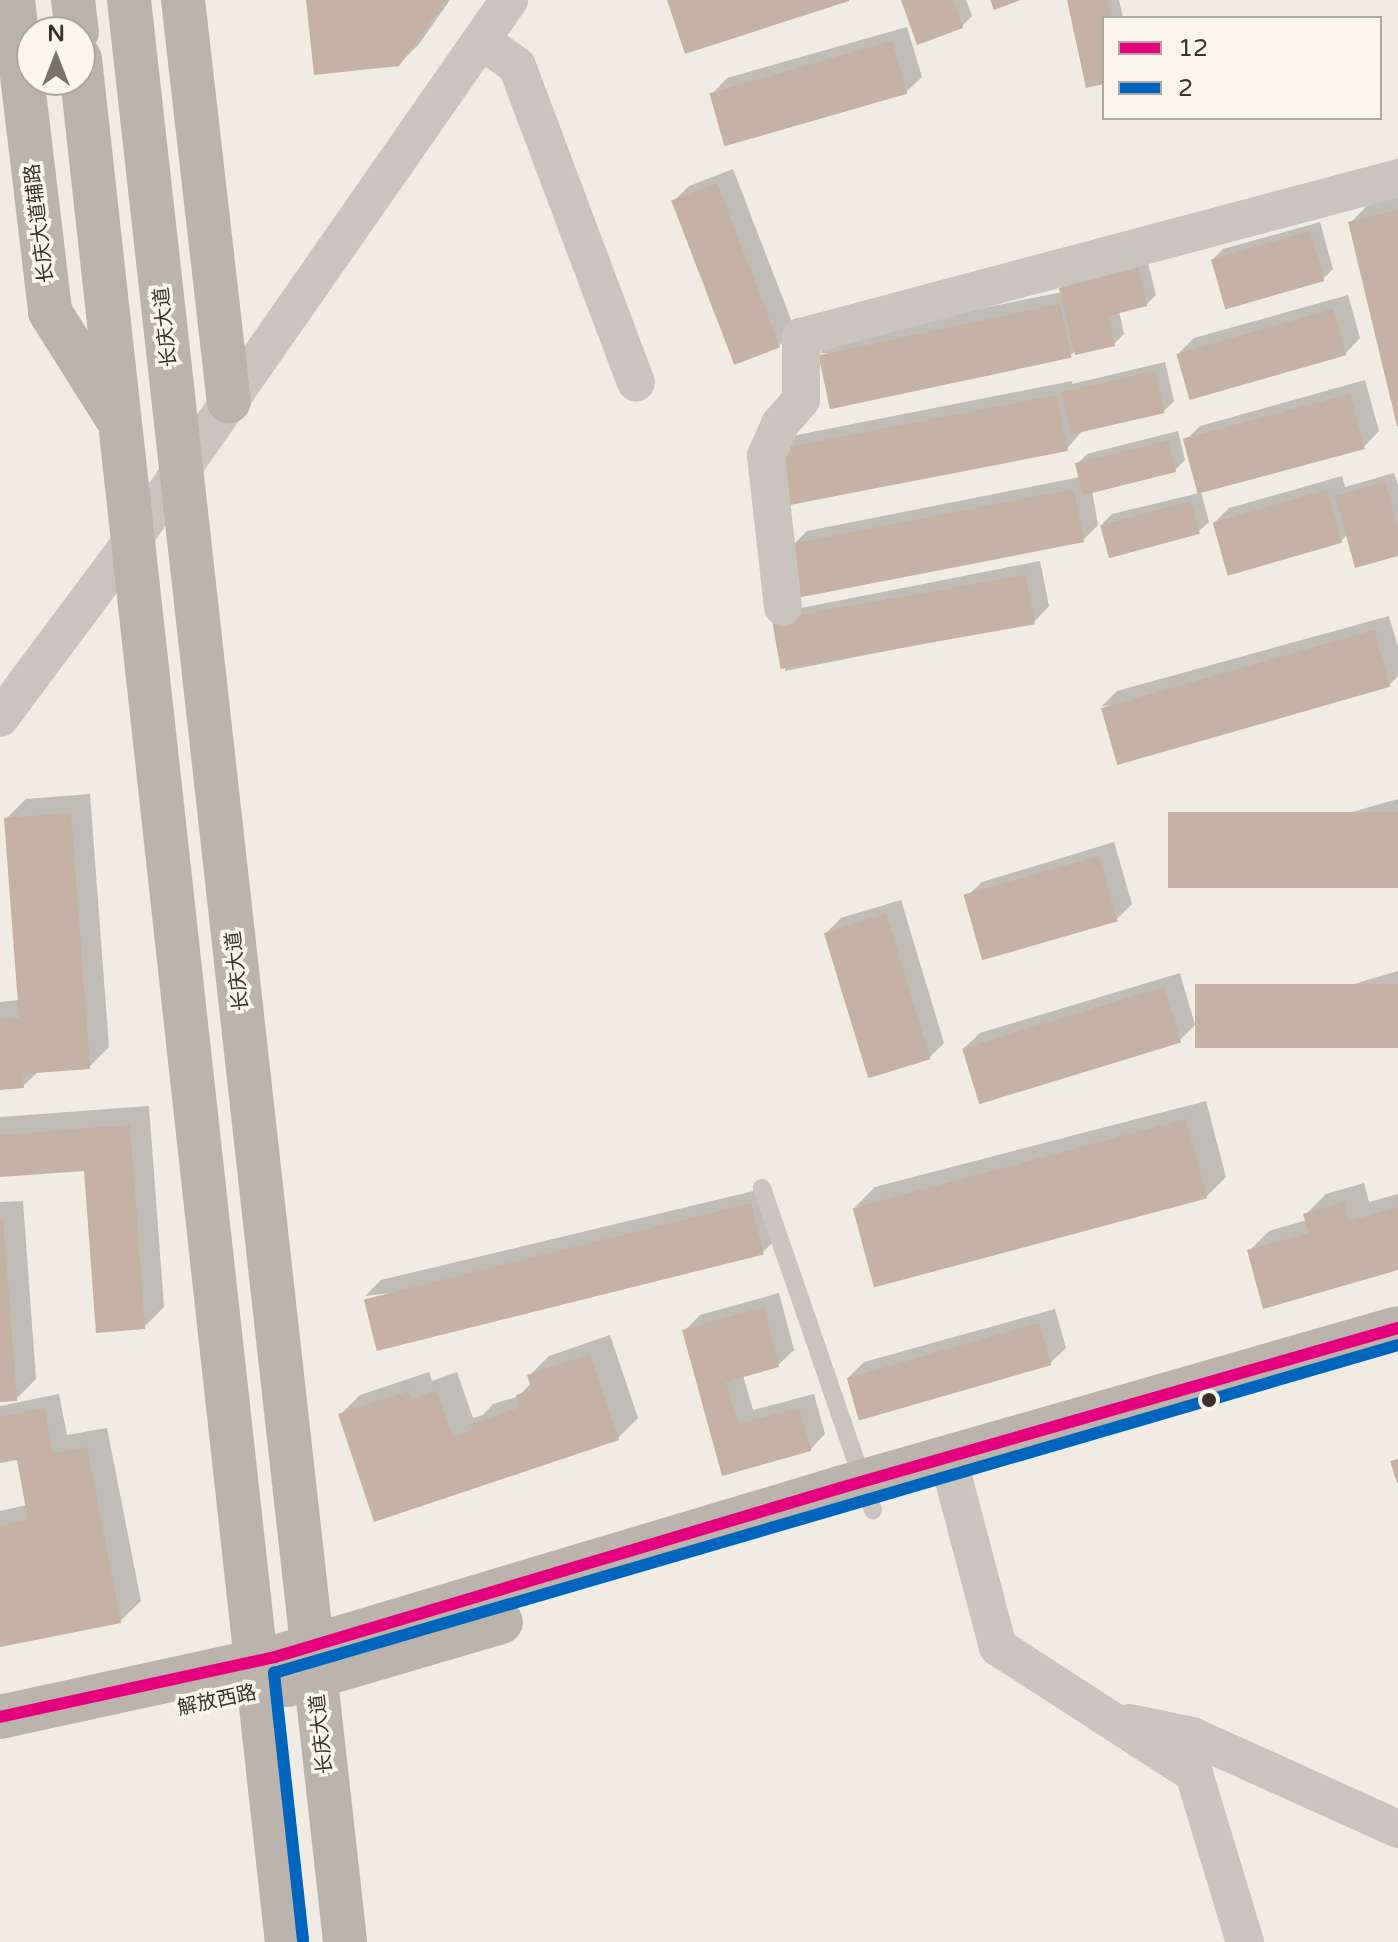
<!DOCTYPE html>
<html>
<head>
<meta charset="utf-8">
<style>
	body { margin:0 }
	#map { position:relative; width:1398px; height:1942px; overflow:hidden; background:#f0ece4; font-family:"Varela Round","Noto Sans SC",sans-serif }
	div>[style] { position:absolute }
	.shadow>* { inset:0; background:#0003 }
	.building>* { inset:0; background:#c5b2a5; transform-origin:0 0 }
	.lane>* { height:18px; margin:-9px; padding:0 9px; transform-origin:9px; border-radius:9px; background:#c9c4bd }
	.street>* { height:38px; margin:-19px; padding:0 19px; transform-origin:19px; border-radius:19px; background:#c9c4bd }
	.secondary>* { height:44px; margin:-22px; padding:0 22px; transform-origin:22px; border-radius:22px; background:#bab4ad }
	.bus-1>* { height:12px; margin:-6px; padding:0 6px; transform-origin:6px; border-radius:6px; background:#e5007d }
	.bus-2>* { height:12px; margin:-6px; padding:0 6px; transform-origin:6px; border-radius:6px; background:#0065bd }
	.dots>* { width:22px; height:22px; translate:-50% -50%; box-sizing:border-box; border:4px solid #fbf6ed; border-radius:50% }
	span { translate:-50% -50%; white-space:nowrap; text-align:center; line-height:1.15; -webkit-text-stroke:7px #fbf6ed; paint-order:stroke }
	.street-label { font-size:20px; color:#3b312a }
	.legend { position:absolute; left:1102px; top:16px; width:280px; height:104px; box-sizing:border-box; background:#fbf6ed; border:2px solid #aea79f; margin:0; padding:10px 14px; list-style:none; font-size:24px; color:#3b312a }
	.legend li { display:flex; align-items:center; gap:16px; height:40px }
	.legend b { width:40px; border:2px solid #aea79f }
	.north { position:absolute; left:16px; top:16px; width:80px; height:80px; box-sizing:border-box; background:#fbf6ed; border:2px solid #aea79f; border-radius:50%; rotate:0deg; font-size:22px; font-weight:700; line-height:32px; text-align:center; color:#3b312a }
	.north::after { content:''; display:block; margin:auto; width:28px; height:36px; background:#7a726b; clip-path:polygon(50% 0,100% 100%,50% 72%,0 100%) }
</style>
</head>
<body>
<div id="map">
	<div class="shadow">
		<div style="clip-path:polygon(308px 0,450px 0,419px 44px,398px 65px)"></div>
		<div style="clip-path:polygon(903px 0,966px 0,972px 16px,962px 26px)"></div>
		<div style="clip-path:polygon(1069px 0,1119px 0,1123px 18px,1104px 18px,1104px 82px)"></div>
		<div style="clip-path:polygon(907px 27px,922px 77px,906px 92px,712px 94px,727px 78px)"></div>
		<div style="clip-path:polygon(733px 169px,795px 330px,780px 345px,674px 201px,689px 186px)"></div>
		<div style="clip-path:polygon(1398px 196px,1398px 422px,1350px 223px,1370px 203px)"></div>
		<div style="clip-path:polygon(1320px 222px,1333px 269px,1323px 279px,1213px 259px,1223px 249px)"></div>
		<div style="clip-path:polygon(1147px 259px,1156px 295px,1146px 305px,1119px 311px,1124px 334px,1114px 344px,1076px 350px,1070px 356px,820px 353px,835px 338px,1062px 292px,1061px 288px,1071px 278px)"></div>
		<div style="clip-path:polygon(1348px 295px,1360px 338px,1345px 354px,1179px 353px,1194px 338px)"></div>
		<div style="clip-path:polygon(1165px 362px,1174px 401px,1164px 411px,1082px 431px,1067px 449px,782px 506px,787px 437px,1072px 381px,1072px 384px)"></div>
		<div style="clip-path:polygon(1365px 380px,1379px 431px,1364px 447px,1201px 492px,1209px 522px,1198px 532px,1102px 524px,1112px 514px,1199px 493px,1185px 441px,1200px 426px)"></div>
		<div style="clip-path:polygon(1178px 431px,1185px 460px,1175px 470px,1092px 490px,1098px 525px,1083px 540px,792px 546px,807px 531px,1080px 477px,1077px 464px,1087px 454px)"></div>
		<div style="clip-path:polygon(1394px 473px,1398px 485px,1398px 554px,1348px 534px,1341px 541px,1214px 523px,1229px 508px,1342px 476px,1345px 487px)"></div>
		<div style="clip-path:polygon(1040px 561px,1049px 606px,1034px 622px,785px 671px,791px 610px)"></div>
		<div style="clip-path:polygon(1389px 616px,1398px 647px,1398px 676px,1389px 685px,1102px 706px,1117px 691px)"></div>
		<div style="clip-path:polygon(90px 794px,109px 1047px,89px 1067px,39px 1071px,23px 1086px,0 1088px,0 1002px,20px 1000px,6px 819px,26px 799px)"></div>
		<div style="clip-path:polygon(1398px 799px,1398px 886px,1179px 875px,1199px 855px)"></div>
		<div style="clip-path:polygon(1114px 842px,1132px 904px,1117px 919px,966px 897px,982px 882px)"></div>
		<div style="clip-path:polygon(901px 900px,944px 1043px,929px 1058px,826px 933px,841px 918px)"></div>
		<div style="clip-path:polygon(1398px 971px,1398px 1046px,1206px 1042px,1226px 1022px)"></div>
		<div style="clip-path:polygon(1180px 973px,1195px 1025px,1180px 1040px,964px 1048px,980px 1033px)"></div>
		<div style="clip-path:polygon(1206px 1101px,1226px 1177px,1206px 1197px,855px 1207px,875px 1187px)"></div>
		<div style="clip-path:polygon(149px 1106px,164px 1307px,144px 1327px,86px 1169px,0 1175px,0 1117px)"></div>
		<div style="clip-path:polygon(1364px 1183px,1369px 1202px,1398px 1194px,1398px 1268px,1249px 1251px,1269px 1231px,1307px 1220px,1306px 1214px,1326px 1194px)"></div>
		<div style="clip-path:polygon(766px 1188px,778px 1237px,763px 1252px,365px 1296px,381px 1280px)"></div>
		<div style="clip-path:polygon(23px 1201px,36px 1379px,16px 1399px,0 1400px,0 1202px)"></div>
		<div style="clip-path:polygon(779px 1293px,794px 1350px,778px 1365px,743px 1375px,753px 1410px,814px 1394px,825px 1434px,810px 1450px,724px 1473px,685px 1330px,700px 1315px)"></div>
		<div style="clip-path:polygon(1055px 1309px,1066px 1348px,1050px 1363px,860px 1416px,848px 1378px,864px 1362px)"></div>
		<div style="clip-path:polygon(610px 1335px,638px 1418px,618px 1438px,376px 1520px,340px 1415px,360px 1395px,429px 1372px,432px 1381px,457px 1372px,473px 1418px,483px 1415px,493px 1404px,519px 1396px,531px 1383px,529px 1376px,549px 1356px)"></div>
		<div style="clip-path:polygon(59px 1394px,67px 1435px,107px 1428px,141px 1601px,120px 1621px,0 1645px,0 1511px,27px 1505px,18px 1458px,0 1462px,0 1406px)"></div>
	</div>
	<div class="building">
		<div style="clip-path:polygon(306px 0,446px 0,399px 66px,314px 75px)"></div>
		<div style="clip-path:polygon(667px 0,849px 0,849px 1px,685px 54px)"></div>
		<div style="clip-path:polygon(901px 0,953px 0,963px 28px,917px 45px)"></div>
		<div style="clip-path:polygon(990px 0,1021px 0,994px 10px)"></div>
		<div style="clip-path:polygon(1067px 0,1107px 0,1111px 18px,1104px 18px,1104px 84px,1086px 88px)"></div>
		<div style="left:892px;top:41px;width:55px;height:190px;rotate:74deg"></div>
		<div style="left:717px;top:183px;width:176px;height:49px;rotate:69deg"></div>
		<div style="clip-path:polygon(1398px 210px,1398px 426px,1397px 426px,1348px 222px)"></div>
		<div style="left:1310px;top:231px;width:52px;height:103px;rotate:74deg"></div>
		<div style="clip-path:polygon(1138px 268px,1147px 306px,1108px 316px,1115px 346px,1075px 355px,1059px 288px)"></div>
		<div style="left:1060px;top:304px;width:55px;height:247px;rotate:78deg"></div>
		<div style="left:1333px;top:309px;width:48px;height:163px;rotate:74deg"></div>
		<div style="left:1155px;top:371px;width:43px;height:96px;rotate:77deg"></div>
		<div style="left:1350px;top:394px;width:57px;height:173px;rotate:75deg"></div>
		<div style="left:1057px;top:395px;width:57px;height:294px;rotate:79deg"></div>
		<div style="left:1168px;top:440px;width:33px;height:96px;rotate:76deg"></div>
		<div style="clip-path:polygon(1385px 482px,1398px 529px,1398px 556px,1355px 568px,1335px 496px)"></div>
		<div style="left:1074px;top:489px;width:54px;height:289px;rotate:79deg"></div>
		<div style="left:1327px;top:490px;width:55px;height:119px;rotate:74deg"></div>
		<div style="left:1191px;top:501px;width:34px;height:94px;rotate:75deg"></div>
		<div style="left:1026px;top:575px;width:50px;height:258px;rotate:80deg"></div>
		<div style="left:1374px;top:630px;width:59px;height:284px;rotate:74deg"></div>
		<div style="left:1398px;top:812px;width:76px;height:230px;rotate:90deg"></div>
		<div style="clip-path:polygon(71px 813px,90px 1069px,23px 1074px,24px 1088px,0 1090px,0 1019px,19px 1018px,4px 818px)"></div>
		<div style="left:1099px;top:856px;width:68px;height:141px;rotate:74deg"></div>
		<div style="left:886px;top:914px;width:152px;height:65px;rotate:73deg"></div>
		<div style="left:1398px;top:984px;width:64px;height:203px;rotate:90deg"></div>
		<div style="left:1164px;top:987px;width:58px;height:211px;rotate:73deg"></div>
		<div style="left:1186px;top:1119px;width:82px;height:345px;rotate:75deg"></div>
		<div style="clip-path:polygon(130px 1125px,145px 1329px,96px 1333px,84px 1171px,0 1177px,0 1135px)"></div>
		<div style="clip-path:polygon(1344px 1202px,1349px 1221px,1398px 1207px,1398px 1270px,1263px 1309px,1247px 1250px,1309px 1233px,1303px 1214px)"></div>
		<div style="left:751px;top:1203px;width:53px;height:399px;rotate:76deg"></div>
		<div style="clip-path:polygon(0 1220px,3px 1220px,17px 1401px,0 1402px)"></div>
		<div style="clip-path:polygon(764px 1307px,779px 1367px,726px 1382px,738px 1424px,799px 1408px,811px 1451px,722px 1476px,682px 1330px)"></div>
		<div style="left:1039px;top:1323px;width:44px;height:200px;rotate:74deg"></div>
		<div style="clip-path:polygon(590px 1354px,619px 1440px,374px 1522px,338px 1414px,409px 1391px,412px 1399px,437px 1391px,453px 1437px,473px 1430px,471px 1424px,520px 1407px,516px 1395px,532px 1390px,527px 1375px)"></div>
		<div style="clip-path:polygon(44px 1408px,53px 1453px,87px 1447px,121px 1623px,0 1647px,0 1526px,28px 1520px,17px 1460px,0 1463px,0 1417px)"></div>
		<div style="clip-path:polygon(1398px 1459px,1398px 1483px,1397px 1483px,1390px 1461px)"></div>
	</div>
	<div class="lane">
		<div style="left:762px;top:1188px;width:341px;rotate:71deg"></div>
	</div>
	<div class="street">
		<div style="left:481px;top:40px;width:44px;rotate:35.8deg"></div>
		<div style="left:517px;top:66px;width:338px;rotate:69.4deg"></div>
		<div style="left:783px;top:607px;width:152px;rotate:-96.4deg"></div>
		<div style="left:766px;top:456px;width:35px;rotate:-66deg"></div>
		<div style="left:780px;top:424px;width:32px;rotate:-49deg"></div>
		<div style="left:801px;top:400px;width:63px;rotate:-90deg"></div>
		<div style="left:801px;top:337px;width:618px;rotate:-14.91deg"></div>
		<div style="left:0;top:718px;width:224px;rotate:-53.3deg"></div>
		<div style="left:134px;top:538px;width:656px;rotate:-55.12deg"></div>
		<div style="left:948px;top:1458px;width:196px;rotate:75.2deg"></div>
		<div style="left:998px;top:1647px;width:234px;rotate:32.9deg"></div>
		<div style="left:1194px;top:1774px;width:176px;rotate:73.1deg"></div>
		<div style="left:1130px;top:1723px;width:63px;rotate:11.8deg"></div>
		<div style="left:1192px;top:1736px;width:226px;rotate:24.3deg"></div>
	</div>
	<div class="secondary">
		<div style="left:13px;top:0;width:314px;rotate:83.2deg"></div>
		<div style="left:50px;top:312px;width:124px;rotate:57.8deg"></div>
		<div style="left:73px;top:0;width:32px;rotate:83deg"></div>
		<div style="left:129px;top:0;width:1954px;rotate:83.65deg"></div>
		<div style="left:183px;top:0;width:404px;rotate:83.5deg"></div>
		<div style="left:80px;top:59px;width:1894px;rotate:83.73deg"></div>
		<div style="left:287px;top:1685px;width:223px;rotate:-16.4deg"></div>
		<div style="left:0;top:1717px;width:281px;rotate:-12.3deg"></div>
		<div style="left:275px;top:1657px;width:590px;rotate:-16.65deg"></div>
		<div style="left:840px;top:1488px;width:580px;rotate:-16deg"></div>
	</div>
	<div class="bus-1">
		<div style="left:0;top:1717px;width:281px;rotate:-12.3deg"></div>
		<div style="left:275px;top:1657px;width:590px;rotate:-16.65deg"></div>
		<div style="left:840px;top:1488px;width:580px;rotate:-16deg"></div>
	</div>
	<div class="bus-2">
		<div style="left:303px;top:1940px;width:269px;rotate:-96.2deg"></div>
		<div style="left:274px;top:1673px;width:1171px;rotate:-16.27deg"></div>
	</div>
	<div class="dots">
		<div style="left:1209px;top:1400px;background:#3b312a"></div>
	</div>
	<div class="street-label">
		<span style="left:40px;top:223px;rotate:-97deg">长庆大道辅路</span>
		<span style="left:166px;top:327px;rotate:-96deg">长庆大道</span>
		<span style="left:238px;top:971px;rotate:-96deg">长庆大道</span>
		<span style="left:217px;top:1701px;rotate:-12deg">解放西路</span>
		<span style="left:322px;top:1734px;rotate:-96deg">长庆大道</span>
	</div>
	<ul class="legend">
	<li><b style="height:10px;background:#e5007d"></b>12</li>
	<li><b style="height:10px;background:#0065bd"></b>2</li>
	</ul>
	<div class="north">N</div>
</div>
</body>
</html>
